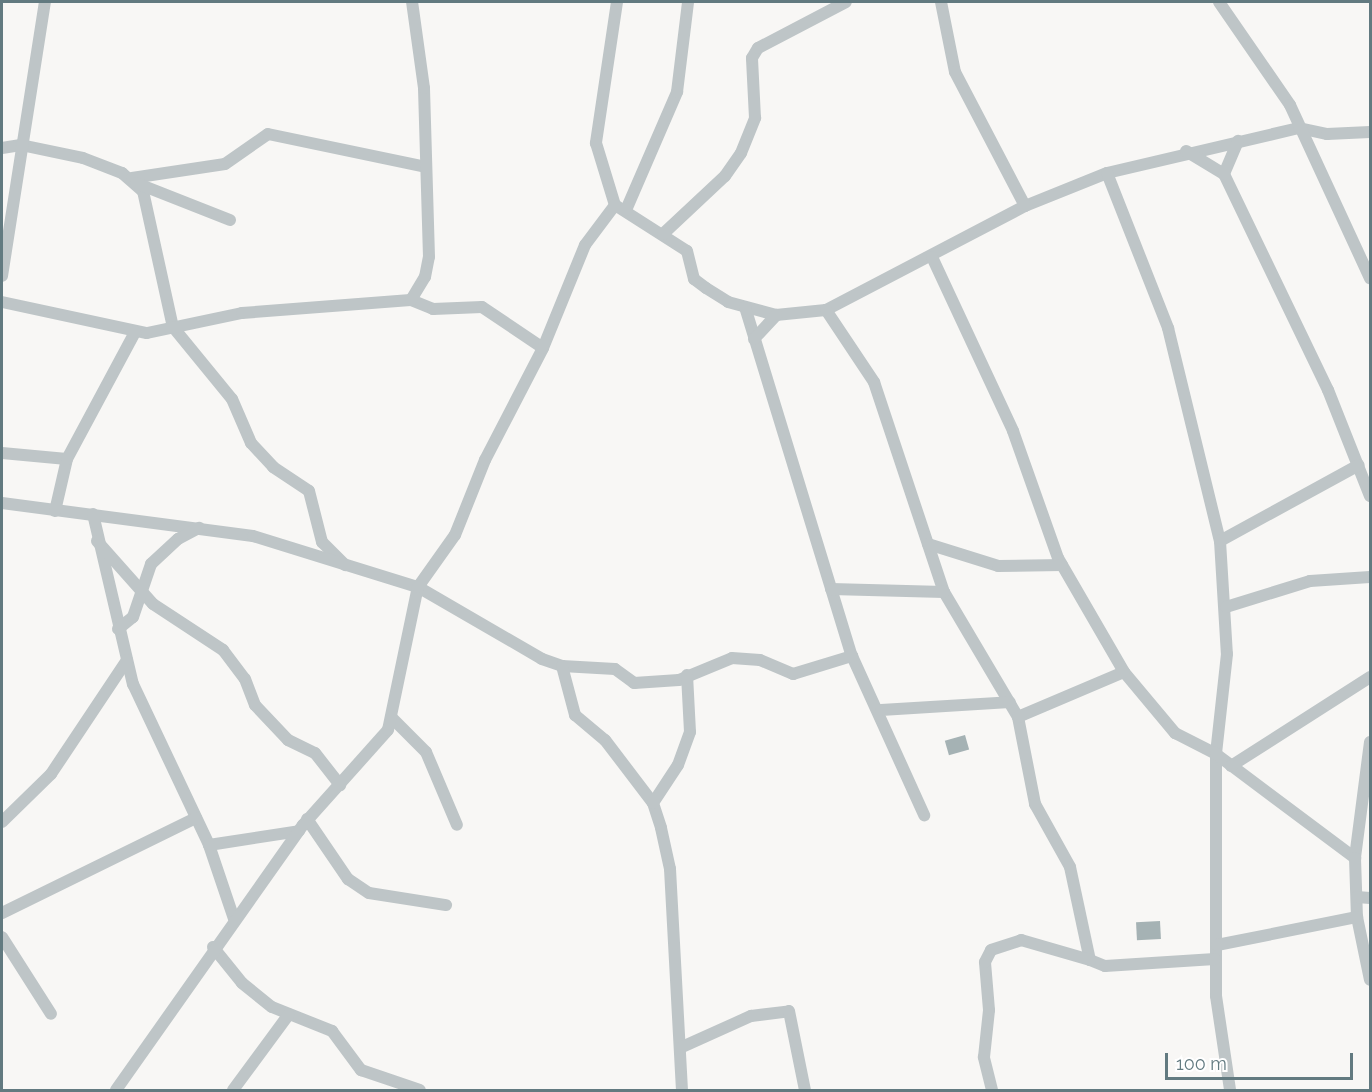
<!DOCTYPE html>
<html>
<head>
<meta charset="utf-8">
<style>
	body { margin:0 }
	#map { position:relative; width:1372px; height:1092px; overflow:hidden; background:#f8f7f5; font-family:Raleway,sans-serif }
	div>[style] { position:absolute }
	.building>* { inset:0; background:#a5b2b4; transform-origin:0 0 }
	.minor>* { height:12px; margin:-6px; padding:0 6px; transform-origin:6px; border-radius:6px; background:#bec5c7 }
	span { translate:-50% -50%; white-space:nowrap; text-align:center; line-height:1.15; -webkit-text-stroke:6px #fff; paint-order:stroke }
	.frame { position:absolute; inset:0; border:3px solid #627a80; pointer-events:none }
	.scale { position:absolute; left:1165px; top:1053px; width:188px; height:27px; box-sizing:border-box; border:3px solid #627a80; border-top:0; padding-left:8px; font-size:18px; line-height:21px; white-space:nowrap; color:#627a80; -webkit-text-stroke:4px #fff; paint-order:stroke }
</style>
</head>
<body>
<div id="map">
	<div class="building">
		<div style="left:965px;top:735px;width:15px;height:21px;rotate:74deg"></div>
		<div style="left:1160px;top:921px;width:18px;height:24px;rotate:87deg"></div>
	</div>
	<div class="minor">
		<div style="left:617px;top:2px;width:143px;rotate:98.5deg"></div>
		<div style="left:596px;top:143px;width:65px;rotate:73deg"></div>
		<div style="left:615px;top:205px;width:85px;rotate:32.6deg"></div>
		<div style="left:687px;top:251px;width:29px;rotate:76deg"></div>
		<div style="left:694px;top:279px;width:15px;rotate:37deg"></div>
		<div style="left:706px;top:288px;width:26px;rotate:32deg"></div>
		<div style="left:728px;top:302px;width:50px;rotate:15.2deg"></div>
		<div style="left:776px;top:315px;width:50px;rotate:-5.7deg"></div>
		<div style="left:826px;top:310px;width:225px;rotate:-27.6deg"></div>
		<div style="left:1025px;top:206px;width:88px;rotate:-21.9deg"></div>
		<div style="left:1107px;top:173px;width:197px;rotate:-13.2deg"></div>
		<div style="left:1299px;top:128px;width:29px;rotate:12deg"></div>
		<div style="left:1327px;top:134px;width:43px;rotate:-2.7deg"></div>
		<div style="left:941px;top:2px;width:71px;rotate:78.7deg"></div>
		<div style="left:955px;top:72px;width:151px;rotate:62.4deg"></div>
		<div style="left:1219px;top:2px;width:125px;rotate:55.4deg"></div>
		<div style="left:1290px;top:105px;width:191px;rotate:65.2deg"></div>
		<div style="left:2px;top:148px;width:19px;rotate:-9deg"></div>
		<div style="left:21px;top:145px;width:63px;rotate:11.8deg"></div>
		<div style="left:83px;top:158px;width:42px;rotate:21deg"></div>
		<div style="left:122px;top:173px;width:28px;rotate:41deg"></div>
		<div style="left:143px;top:191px;width:139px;rotate:77.6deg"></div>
		<div style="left:173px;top:327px;width:93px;rotate:50.7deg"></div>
		<div style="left:232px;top:399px;width:48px;rotate:66.6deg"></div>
		<div style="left:251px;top:443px;width:33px;rotate:47deg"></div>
		<div style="left:273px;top:467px;width:43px;rotate:33.7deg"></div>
		<div style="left:309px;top:491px;width:53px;rotate:75.7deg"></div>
		<div style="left:322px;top:542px;width:33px;rotate:45deg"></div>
		<div style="left:1186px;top:151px;width:44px;rotate:31.2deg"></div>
		<div style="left:1224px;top:174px;width:240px;rotate:64.3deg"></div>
		<div style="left:1328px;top:390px;width:114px;rotate:68.4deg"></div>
		<div style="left:1107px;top:173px;width:167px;rotate:68.5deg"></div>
		<div style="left:1168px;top:328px;width:219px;rotate:76.3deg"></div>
		<div style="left:1220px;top:541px;width:113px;rotate:86.5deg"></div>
		<div style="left:1227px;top:654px;width:101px;rotate:96.3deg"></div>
		<div style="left:1216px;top:754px;width:242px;rotate:90deg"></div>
		<div style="left:1216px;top:996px;width:95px;rotate:81.5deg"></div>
		<div style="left:1224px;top:174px;width:36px;rotate:-67deg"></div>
		<div style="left:132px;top:178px;width:94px;rotate:-8.6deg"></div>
		<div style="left:225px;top:164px;width:52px;rotate:-34.9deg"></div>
		<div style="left:268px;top:134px;width:161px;rotate:11.8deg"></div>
		<div style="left:136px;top:183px;width:101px;rotate:21.5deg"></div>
		<div style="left:626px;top:210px;width:129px;rotate:-66.6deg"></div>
		<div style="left:677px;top:92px;width:91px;rotate:-83deg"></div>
		<div style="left:663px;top:234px;width:85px;rotate:-43.1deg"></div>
		<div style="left:725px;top:176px;width:28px;rotate:-55deg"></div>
		<div style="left:741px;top:153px;width:38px;rotate:-68deg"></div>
		<div style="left:755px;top:118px;width:60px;rotate:-92.9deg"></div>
		<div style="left:752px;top:58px;width:12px;rotate:-59deg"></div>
		<div style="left:758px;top:48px;width:99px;rotate:-27.6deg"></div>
		<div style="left:932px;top:257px;width:192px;rotate:65deg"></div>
		<div style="left:1013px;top:431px;width:135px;rotate:70.5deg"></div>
		<div style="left:1058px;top:558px;width:132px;rotate:59.9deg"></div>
		<div style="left:1124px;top:672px;width:80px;rotate:50.1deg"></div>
		<div style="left:1175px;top:733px;width:46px;rotate:27.1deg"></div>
		<div style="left:1216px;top:754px;width:174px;rotate:36.8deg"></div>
		<div style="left:2px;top:276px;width:277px;rotate:-81.1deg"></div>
		<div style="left:411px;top:300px;width:24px;rotate:22deg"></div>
		<div style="left:433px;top:309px;width:49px;rotate:-2.3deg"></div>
		<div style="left:482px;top:307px;width:73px;rotate:33.9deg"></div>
		<div style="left:2px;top:302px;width:148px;rotate:12.1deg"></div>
		<div style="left:147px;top:333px;width:97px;rotate:-11.9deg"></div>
		<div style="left:242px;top:313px;width:169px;rotate:-4.4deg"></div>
		<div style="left:411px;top:300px;width:27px;rotate:-59deg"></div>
		<div style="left:425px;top:277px;width:20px;rotate:-79deg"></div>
		<div style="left:429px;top:257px;width:169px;rotate:-91.7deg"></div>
		<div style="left:424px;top:88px;width:87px;rotate:-97.9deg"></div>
		<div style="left:745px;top:307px;width:365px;rotate:73deg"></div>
		<div style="left:852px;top:656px;width:175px;rotate:65.6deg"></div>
		<div style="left:826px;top:310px;width:87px;rotate:56.3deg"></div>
		<div style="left:874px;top:382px;width:221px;rotate:71.6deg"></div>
		<div style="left:944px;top:592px;width:145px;rotate:59.4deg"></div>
		<div style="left:1018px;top:717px;width:89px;rotate:78.9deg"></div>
		<div style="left:1035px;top:804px;width:72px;rotate:60.9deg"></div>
		<div style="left:1070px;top:867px;width:95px;rotate:77.9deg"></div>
		<div style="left:1090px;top:960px;width:16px;rotate:22deg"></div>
		<div style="left:1105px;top:966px;width:110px;rotate:-3.6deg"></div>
		<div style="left:754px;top:339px;width:33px;rotate:-47deg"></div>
		<div style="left:2px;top:453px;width:65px;rotate:5.3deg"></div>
		<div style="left:2px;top:503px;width:253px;rotate:7.5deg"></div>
		<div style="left:253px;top:536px;width:173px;rotate:17.2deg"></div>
		<div style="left:418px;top:587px;width:143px;rotate:30.1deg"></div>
		<div style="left:542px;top:659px;width:21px;rotate:19deg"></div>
		<div style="left:562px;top:666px;width:53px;rotate:3.2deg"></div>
		<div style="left:615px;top:669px;width:24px;rotate:36deg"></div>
		<div style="left:634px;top:683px;width:45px;rotate:-3.8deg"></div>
		<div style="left:679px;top:680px;width:57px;rotate:-22.5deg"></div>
		<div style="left:732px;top:658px;width:28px;rotate:4deg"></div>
		<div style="left:760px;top:660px;width:36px;rotate:23deg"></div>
		<div style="left:793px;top:674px;width:62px;rotate:-17deg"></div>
		<div style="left:55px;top:511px;width:53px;rotate:-77deg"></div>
		<div style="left:67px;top:459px;width:144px;rotate:-61.8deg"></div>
		<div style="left:93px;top:514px;width:175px;rotate:76.8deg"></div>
		<div style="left:133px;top:684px;width:178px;rotate:64.7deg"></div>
		<div style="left:209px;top:845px;width:78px;rotate:71.3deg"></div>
		<div style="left:97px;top:541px;width:84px;rotate:48.4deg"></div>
		<div style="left:153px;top:604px;width:84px;rotate:33.3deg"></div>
		<div style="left:223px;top:650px;width:36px;rotate:53deg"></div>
		<div style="left:245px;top:679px;width:28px;rotate:69deg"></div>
		<div style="left:255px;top:705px;width:48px;rotate:46.7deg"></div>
		<div style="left:288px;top:740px;width:30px;rotate:26deg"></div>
		<div style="left:315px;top:753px;width:41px;rotate:52deg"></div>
		<div style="left:1220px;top:541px;width:158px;rotate:-28.7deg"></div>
		<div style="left:928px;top:544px;width:73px;rotate:17.4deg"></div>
		<div style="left:998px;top:566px;width:64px;rotate:-0.9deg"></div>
		<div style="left:831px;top:589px;width:113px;rotate:1.5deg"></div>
		<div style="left:1226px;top:607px;width:88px;rotate:-17.2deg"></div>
		<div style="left:1310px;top:581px;width:60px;rotate:-3.8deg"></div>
		<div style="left:118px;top:629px;width:19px;rotate:-39deg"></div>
		<div style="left:133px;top:617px;width:56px;rotate:-71.2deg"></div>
		<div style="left:151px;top:564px;width:37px;rotate:-43deg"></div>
		<div style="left:178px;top:539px;width:24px;rotate:-28deg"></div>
		<div style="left:562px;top:666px;width:51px;rotate:75.1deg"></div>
		<div style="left:575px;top:715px;width:39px;rotate:40deg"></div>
		<div style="left:605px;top:740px;width:79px;rotate:52.7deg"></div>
		<div style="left:653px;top:803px;width:26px;rotate:72deg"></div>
		<div style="left:661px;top:828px;width:42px;rotate:77.6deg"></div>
		<div style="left:670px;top:869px;width:221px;rotate:86.9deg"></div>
		<div style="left:881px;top:710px;width:129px;rotate:-3.5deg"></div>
		<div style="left:1018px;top:717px;width:115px;rotate:-23deg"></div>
		<div style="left:392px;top:718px;width:48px;rotate:45deg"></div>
		<div style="left:426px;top:752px;width:79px;rotate:67deg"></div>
		<div style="left:1370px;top:742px;width:117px;rotate:97.4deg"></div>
		<div style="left:1355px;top:858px;width:59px;rotate:88.1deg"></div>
		<div style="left:1357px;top:917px;width:64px;rotate:78.3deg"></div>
		<div style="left:1231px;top:766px;width:165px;rotate:-32.6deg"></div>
		<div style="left:653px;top:803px;width:45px;rotate:-56.7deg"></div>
		<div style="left:678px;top:765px;width:35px;rotate:-70deg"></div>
		<div style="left:690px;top:732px;width:57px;rotate:-93deg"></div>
		<div style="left:307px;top:819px;width:73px;rotate:55.7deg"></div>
		<div style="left:348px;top:879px;width:25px;rotate:34deg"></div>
		<div style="left:369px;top:893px;width:78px;rotate:8.9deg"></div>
		<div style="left:2px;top:822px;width:69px;rotate:-44.4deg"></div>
		<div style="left:51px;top:774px;width:137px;rotate:-56.3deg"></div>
		<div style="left:209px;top:845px;width:91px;rotate:-8.8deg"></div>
		<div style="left:1357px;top:897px;width:13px;rotate:4deg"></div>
		<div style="left:2px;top:913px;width:216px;rotate:-26.1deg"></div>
		<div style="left:2px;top:937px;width:91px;rotate:57.5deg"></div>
		<div style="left:1217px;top:945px;width:143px;rotate:-11.3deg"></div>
		<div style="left:213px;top:947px;width:46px;rotate:51.1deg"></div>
		<div style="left:242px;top:983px;width:38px;rotate:39deg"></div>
		<div style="left:272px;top:1007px;width:65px;rotate:21.8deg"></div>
		<div style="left:332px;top:1031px;width:49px;rotate:53.4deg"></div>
		<div style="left:361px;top:1070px;width:62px;rotate:18.7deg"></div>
		<div style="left:682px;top:1047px;width:76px;rotate:-24.2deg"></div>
		<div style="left:751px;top:1016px;width:38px;rotate:-7deg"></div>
		<div style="left:789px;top:1011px;width:81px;rotate:78.6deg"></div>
		<div style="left:116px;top:1090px;width:324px;rotate:-54.8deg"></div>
		<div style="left:303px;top:825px;width:127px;rotate:-48.2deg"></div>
		<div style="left:388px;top:730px;width:146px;rotate:-78.2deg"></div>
		<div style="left:418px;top:587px;width:64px;rotate:-54.6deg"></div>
		<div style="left:455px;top:535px;width:81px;rotate:-68.2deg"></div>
		<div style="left:485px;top:460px;width:126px;rotate:-62.6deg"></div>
		<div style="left:543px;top:348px;width:111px;rotate:-67.8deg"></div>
		<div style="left:585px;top:245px;width:50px;rotate:-53.1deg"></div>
		<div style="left:233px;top:1090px;width:94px;rotate:-53.6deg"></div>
		<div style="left:992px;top:1090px;width:34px;rotate:-104deg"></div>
		<div style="left:984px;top:1057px;width:47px;rotate:-83.9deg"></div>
		<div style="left:989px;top:1010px;width:48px;rotate:-94.8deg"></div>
		<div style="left:985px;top:962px;width:13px;rotate:-63deg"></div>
		<div style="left:991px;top:950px;width:32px;rotate:-18deg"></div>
		<div style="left:1021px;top:940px;width:72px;rotate:16.2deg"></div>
	</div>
	<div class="frame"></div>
	<div class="scale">100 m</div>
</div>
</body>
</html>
